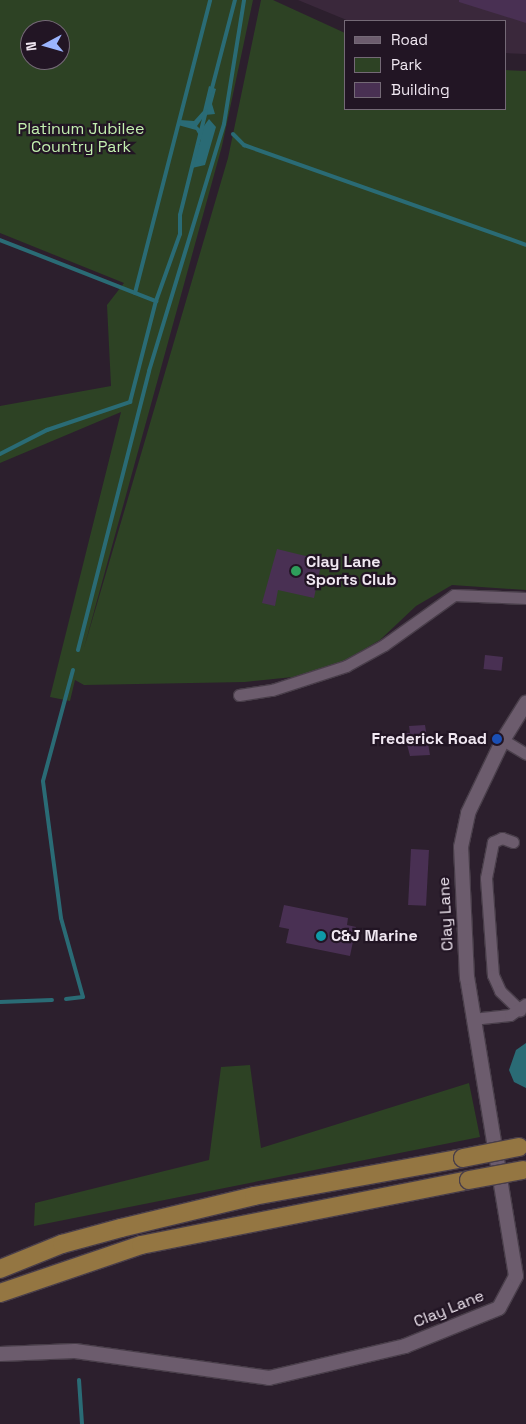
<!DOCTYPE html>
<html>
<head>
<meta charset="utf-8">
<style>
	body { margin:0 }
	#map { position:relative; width:526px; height:1424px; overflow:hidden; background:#2c1f2d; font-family:"Space Grotesk",sans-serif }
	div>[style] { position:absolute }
	.built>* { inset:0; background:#3a283b }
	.green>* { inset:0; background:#2d4224 }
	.water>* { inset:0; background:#2a6b75 }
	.stream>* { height:4px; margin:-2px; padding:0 2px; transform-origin:2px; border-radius:2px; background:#2a6b75 }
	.building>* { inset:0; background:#493053; transform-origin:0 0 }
	.roads { filter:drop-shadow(1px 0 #493e4a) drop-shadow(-1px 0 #493e4a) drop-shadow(0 1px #493e4a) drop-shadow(0 -1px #493e4a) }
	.minor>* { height:11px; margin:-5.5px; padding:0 5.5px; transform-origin:5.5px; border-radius:5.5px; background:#6c5c6d }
	.tertiary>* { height:14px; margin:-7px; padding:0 7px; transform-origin:7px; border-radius:7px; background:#6c5c6d }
	.trunk>* { height:18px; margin:-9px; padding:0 9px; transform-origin:9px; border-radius:9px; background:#947642 }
	.bridges { filter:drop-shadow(1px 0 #493e4a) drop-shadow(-1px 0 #493e4a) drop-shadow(0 1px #493e4a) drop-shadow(0 -1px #493e4a) }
	.trunk-bridge>* { height:18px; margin:-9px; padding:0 9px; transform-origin:9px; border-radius:9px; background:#947642 }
	.dots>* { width:14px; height:14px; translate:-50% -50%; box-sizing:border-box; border:2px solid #221524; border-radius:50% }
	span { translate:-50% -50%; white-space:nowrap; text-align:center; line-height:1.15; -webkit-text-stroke:4.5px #221524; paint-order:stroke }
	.park-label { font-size:16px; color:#c2efaf }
	.poi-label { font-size:16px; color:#f0e7f1; font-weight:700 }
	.left { translate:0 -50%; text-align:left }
	.right { translate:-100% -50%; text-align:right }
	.street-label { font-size:16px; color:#f0e7f1 }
	.legend { position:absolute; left:344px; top:20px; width:162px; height:90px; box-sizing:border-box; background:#221524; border:1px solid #746976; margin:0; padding:6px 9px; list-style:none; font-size:15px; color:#f0e7f1 }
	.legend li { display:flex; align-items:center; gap:10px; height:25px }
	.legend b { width:25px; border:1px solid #746976 }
	.north { position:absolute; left:20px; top:20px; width:50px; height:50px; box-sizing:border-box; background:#221524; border:1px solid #746976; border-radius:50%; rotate:264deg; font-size:14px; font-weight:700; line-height:20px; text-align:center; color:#f0e7f1 }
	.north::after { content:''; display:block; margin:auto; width:18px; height:22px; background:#9bb4fd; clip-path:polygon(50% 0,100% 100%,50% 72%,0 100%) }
</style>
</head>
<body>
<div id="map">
	<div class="built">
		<div style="clip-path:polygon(298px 0,526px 0,526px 54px,505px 53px,505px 21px,349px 21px)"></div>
	</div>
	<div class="green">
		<div style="clip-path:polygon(evenodd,0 0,253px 0,222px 146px,84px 648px,228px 158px,261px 0,273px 0,345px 33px,345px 109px,505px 109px,505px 70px,526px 71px,526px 590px,452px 585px,416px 606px,380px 640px,340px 663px,293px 677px,245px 682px,84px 685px,75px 680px,70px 701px,50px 697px,121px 412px,0 463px,0 406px,111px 386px,107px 305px,124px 283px,0 233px,0 0,30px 30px,60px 30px,60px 60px,30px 60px,30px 30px)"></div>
		<div style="clip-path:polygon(250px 1065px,261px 1148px,469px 1083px,480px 1137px,34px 1226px,35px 1203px,209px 1160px,221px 1067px)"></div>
	</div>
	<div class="water">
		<div style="clip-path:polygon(209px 86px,216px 89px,212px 104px,215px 114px,205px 115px,197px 126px,201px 130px,209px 119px,216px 127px,205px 165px,192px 168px,201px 139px,196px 130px,178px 125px,180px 120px,194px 121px,203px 111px)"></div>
		<div style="clip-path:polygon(526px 1043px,526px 1088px,514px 1082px,509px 1070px,516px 1050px)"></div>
	</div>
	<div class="stream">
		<div style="left:211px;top:92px;width:95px;rotate:-75.4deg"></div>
		<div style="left:233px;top:134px;width:16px;rotate:45deg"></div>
		<div style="left:244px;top:145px;width:299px;rotate:19.5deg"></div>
		<div style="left:0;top:240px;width:168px;rotate:21.4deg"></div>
		<div style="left:135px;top:293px;width:302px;rotate:-75.6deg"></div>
		<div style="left:0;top:454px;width:53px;rotate:-27.1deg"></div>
		<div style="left:47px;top:430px;width:88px;rotate:-18.6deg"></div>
		<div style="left:130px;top:402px;width:104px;rotate:-75.6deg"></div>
		<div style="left:156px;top:301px;width:71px;rotate:-70.3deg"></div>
		<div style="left:180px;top:234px;width:19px;rotate:-90deg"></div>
		<div style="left:180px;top:215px;width:107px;rotate:-76deg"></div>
		<div style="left:78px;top:650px;width:288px;rotate:-75.7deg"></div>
		<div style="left:149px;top:371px;width:258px;rotate:-73.1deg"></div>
		<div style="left:224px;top:124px;width:126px;rotate:-80.8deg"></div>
		<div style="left:66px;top:999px;width:17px;rotate:-7deg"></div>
		<div style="left:83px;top:997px;width:82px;rotate:-105.6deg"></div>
		<div style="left:61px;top:918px;width:138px;rotate:-97.5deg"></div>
		<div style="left:43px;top:781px;width:115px;rotate:-74.9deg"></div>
		<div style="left:0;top:1002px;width:52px;rotate:-2.2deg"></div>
		<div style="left:79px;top:1380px;width:44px;rotate:86.1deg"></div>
	</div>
	<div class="building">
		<div style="clip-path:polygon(459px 0,526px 0,526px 23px,459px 2px)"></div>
		<div style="clip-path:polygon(277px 549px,322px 560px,314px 598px,278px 590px,275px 606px,262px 603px)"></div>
		<div style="left:485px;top:655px;width:18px;height:14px;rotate:6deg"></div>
		<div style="clip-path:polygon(425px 725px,430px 755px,410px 756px,404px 733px,410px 733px,409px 726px)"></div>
		<div style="left:411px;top:849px;width:18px;height:56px;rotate:3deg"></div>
		<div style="clip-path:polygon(284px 905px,348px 918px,347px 925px,356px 927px,350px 956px,286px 943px,289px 929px,279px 927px)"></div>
	</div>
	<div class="roads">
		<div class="minor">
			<div style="left:239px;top:695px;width:33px;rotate:-9deg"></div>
			<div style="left:272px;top:690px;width:78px;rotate:-18deg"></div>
			<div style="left:346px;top:666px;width:43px;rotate:-28.9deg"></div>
			<div style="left:384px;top:645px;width:86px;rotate:-35.5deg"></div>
			<div style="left:454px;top:595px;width:72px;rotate:2.4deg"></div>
			<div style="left:503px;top:740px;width:27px;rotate:31deg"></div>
			<div style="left:513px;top:842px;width:12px;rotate:-160deg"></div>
			<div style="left:502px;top:838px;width:10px;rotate:156deg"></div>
			<div style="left:493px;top:842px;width:37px;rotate:101deg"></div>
			<div style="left:486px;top:878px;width:97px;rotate:85.9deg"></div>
			<div style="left:493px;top:975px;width:17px;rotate:66deg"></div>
			<div style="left:500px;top:991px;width:28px;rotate:44deg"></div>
			<div style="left:472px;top:1019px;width:38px;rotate:-6deg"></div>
			<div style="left:510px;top:1015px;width:19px;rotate:-35deg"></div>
		</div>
		<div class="tertiary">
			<div style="left:0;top:1354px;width:75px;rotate:-2.3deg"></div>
			<div style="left:75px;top:1351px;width:196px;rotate:7.9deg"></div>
			<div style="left:269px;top:1378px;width:140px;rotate:-13.2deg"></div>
			<div style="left:405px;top:1346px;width:101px;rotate:-22deg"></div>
			<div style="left:499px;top:1308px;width:36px;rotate:-62deg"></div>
			<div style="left:516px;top:1276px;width:302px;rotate:-99.3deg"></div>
			<div style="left:467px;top:978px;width:131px;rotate:-92.6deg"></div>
			<div style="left:461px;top:847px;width:35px;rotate:-78deg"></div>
			<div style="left:468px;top:813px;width:81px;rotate:-64.4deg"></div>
			<div style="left:503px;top:740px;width:44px;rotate:-58.1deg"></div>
		</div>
		<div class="trunk">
			<div style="left:0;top:1269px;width:67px;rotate:-22deg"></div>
			<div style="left:62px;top:1244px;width:61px;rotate:-15.2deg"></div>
			<div style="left:121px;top:1228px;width:137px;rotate:-13.5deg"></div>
			<div style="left:254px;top:1196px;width:212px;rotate:-10.3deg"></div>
			<div style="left:0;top:1293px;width:149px;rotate:-18.8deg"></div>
			<div style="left:141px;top:1245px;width:334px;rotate:-11.2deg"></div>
		</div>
	</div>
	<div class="bridges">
		<div class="trunk-bridge">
			<div style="left:463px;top:1158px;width:57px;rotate:-11.1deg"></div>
			<div style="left:469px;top:1180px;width:55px;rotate:-10.5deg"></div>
		</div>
	</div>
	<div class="dots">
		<div style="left:296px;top:571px;background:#2e9e5b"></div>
		<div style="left:497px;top:739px;background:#1a4fb4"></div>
		<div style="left:321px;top:936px;background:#0f9aa8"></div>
	</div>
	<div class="park-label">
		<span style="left:81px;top:138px">Platinum Jubilee<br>Country Park</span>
	</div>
	<div class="poi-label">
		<span class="left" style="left:306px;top:571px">Clay Lane<br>Sports Club</span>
		<span class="right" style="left:487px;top:739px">Frederick Road</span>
		<span class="left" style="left:331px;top:936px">C&amp;J Marine</span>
	</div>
	<div class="street-label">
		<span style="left:446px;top:914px;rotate:-93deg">Clay Lane</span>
		<span style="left:449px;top:1309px;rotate:-22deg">Clay Lane</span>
	</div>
	<ul class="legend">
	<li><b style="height:6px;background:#6c5c6d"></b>Road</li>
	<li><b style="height:14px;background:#2d4224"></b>Park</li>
	<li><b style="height:14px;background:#493053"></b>Building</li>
	</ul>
	<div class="north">N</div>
</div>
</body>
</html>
